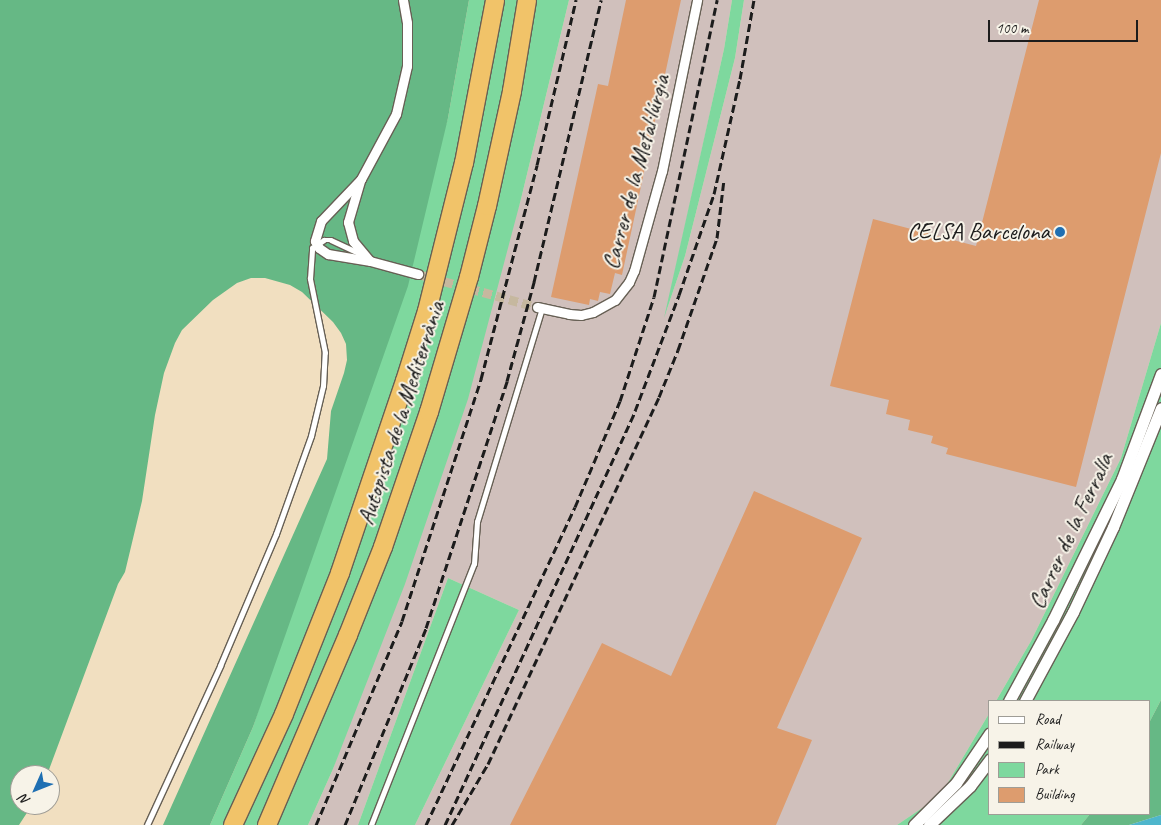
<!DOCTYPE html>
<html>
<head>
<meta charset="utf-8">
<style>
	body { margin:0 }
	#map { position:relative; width:1161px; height:825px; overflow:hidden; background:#f1dfc0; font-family:Caveat,sans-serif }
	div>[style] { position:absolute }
	.industrial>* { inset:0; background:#d0c0bc }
	.green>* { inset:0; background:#7ed89e }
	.forest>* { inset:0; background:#66b885 }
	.water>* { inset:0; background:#4eb6cc }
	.building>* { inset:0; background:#dd9c6e }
	.minor-tunnel>* { height:9px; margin-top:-4.5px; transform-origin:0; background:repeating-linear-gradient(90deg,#c6b89f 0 9px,transparent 0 13.5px) }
	.roads { filter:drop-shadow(1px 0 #676055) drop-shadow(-1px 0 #676055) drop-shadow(0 1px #676055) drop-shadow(0 -1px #676055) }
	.service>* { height:4.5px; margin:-2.25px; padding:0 2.25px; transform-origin:2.25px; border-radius:2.25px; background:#fff }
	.minor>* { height:9px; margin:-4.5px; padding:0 4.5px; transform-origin:4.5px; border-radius:4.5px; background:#fff }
	.tertiary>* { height:11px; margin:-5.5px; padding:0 5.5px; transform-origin:5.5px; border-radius:5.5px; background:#fff }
	.motorway>* { height:18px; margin:-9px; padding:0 9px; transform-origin:9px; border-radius:9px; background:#f1c369 }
	.rail>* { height:3px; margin-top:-1.5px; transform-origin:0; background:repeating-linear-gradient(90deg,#1c1c1c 0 8px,transparent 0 12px) }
	.dots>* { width:14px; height:14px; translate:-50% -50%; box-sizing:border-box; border:2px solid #f7f3e8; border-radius:50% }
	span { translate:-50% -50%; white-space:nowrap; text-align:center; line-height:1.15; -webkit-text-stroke:4px #f7f3e8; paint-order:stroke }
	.street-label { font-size:24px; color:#1c1c1c }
	.poi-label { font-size:24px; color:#1c1c1c }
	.right { translate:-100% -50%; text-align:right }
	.legend { position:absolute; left:988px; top:700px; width:162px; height:115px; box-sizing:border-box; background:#f7f3e8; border:1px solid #9f9d96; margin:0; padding:6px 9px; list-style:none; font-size:15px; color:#1c1c1c }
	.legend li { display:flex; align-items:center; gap:10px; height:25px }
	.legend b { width:25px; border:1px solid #9f9d96 }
	.north { position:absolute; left:10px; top:765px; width:50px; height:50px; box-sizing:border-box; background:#f7f3e8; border:1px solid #9f9d96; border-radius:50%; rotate:226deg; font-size:14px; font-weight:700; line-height:20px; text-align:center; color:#1c1c1c }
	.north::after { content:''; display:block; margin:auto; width:18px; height:22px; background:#1f6fb2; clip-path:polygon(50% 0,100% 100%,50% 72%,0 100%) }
	.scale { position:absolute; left:988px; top:20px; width:150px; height:22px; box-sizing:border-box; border:2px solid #1c1c1c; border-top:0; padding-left:6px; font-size:15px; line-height:18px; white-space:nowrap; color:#1c1c1c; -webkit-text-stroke:4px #f7f3e8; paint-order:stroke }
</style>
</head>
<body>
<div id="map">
	<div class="industrial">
		<div style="clip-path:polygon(569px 0,732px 0,724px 49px,666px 312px,685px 256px,735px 58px,744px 0,1161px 0,1161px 323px,1121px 458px,1031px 641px,996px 701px,990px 701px,990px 712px,940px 796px,897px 825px,415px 825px,519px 610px,448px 578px,358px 825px,308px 825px,333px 769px,521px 199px)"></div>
	</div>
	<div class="green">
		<div style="clip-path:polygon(469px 0,569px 0,521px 199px,468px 399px,405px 584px,333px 769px,308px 825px,210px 825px,253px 727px,448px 118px)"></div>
		<div style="clip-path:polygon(732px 0,744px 0,735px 58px,685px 256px,664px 318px,724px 49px)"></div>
		<div style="clip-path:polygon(1161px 323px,1161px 700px,1150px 721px,1150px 701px,996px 701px,1031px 641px,1121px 458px)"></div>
		<div style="clip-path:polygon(448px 578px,519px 610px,415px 825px,358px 825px)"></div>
		<div style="clip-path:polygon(990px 712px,990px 814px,1090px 814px,1081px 825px,897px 825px,940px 796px)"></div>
	</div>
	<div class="forest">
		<div style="clip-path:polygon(0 0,469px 0,448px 118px,408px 286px,253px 727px,210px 825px,163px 825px,327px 459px,331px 411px,344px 373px,347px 360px,346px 344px,341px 333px,333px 322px,302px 292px,290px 285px,265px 278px,251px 278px,237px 283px,213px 300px,182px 330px,175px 343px,164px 373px,155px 415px,142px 501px,125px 572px,118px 584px,47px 775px,20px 775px,20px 805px,32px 805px,19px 825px,0 825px)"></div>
		<div style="clip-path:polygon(1161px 700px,1161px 815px,1129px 825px,1081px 825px,1090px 814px,1150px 814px,1150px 721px)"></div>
	</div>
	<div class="water">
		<div style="clip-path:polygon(1161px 815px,1161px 825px,1129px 825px)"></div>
	</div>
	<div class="building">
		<div style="clip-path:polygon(626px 0,681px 0,622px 275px,615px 273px,610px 294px,600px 292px,598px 301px,590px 299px,589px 305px,551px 297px,598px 84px,608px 86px)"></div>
		<div style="clip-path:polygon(1039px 0,1161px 0,1161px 153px,1076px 487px,946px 454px,948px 448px,931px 443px,933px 436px,908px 430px,910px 420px,886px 414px,889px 400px,830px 386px,873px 219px,976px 246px)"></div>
		<div style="clip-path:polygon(754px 491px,862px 538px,777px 728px,812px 740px,776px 825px,510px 825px,602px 643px,671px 676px)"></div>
	</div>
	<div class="minor-tunnel">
		<div style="left:418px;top:274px;width:123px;rotate:15.5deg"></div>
	</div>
	<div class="roads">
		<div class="service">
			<div style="left:147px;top:825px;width:175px;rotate:-65.3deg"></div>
			<div style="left:220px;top:666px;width:143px;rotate:-67deg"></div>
			<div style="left:276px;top:534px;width:104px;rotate:-70.3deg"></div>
			<div style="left:311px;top:436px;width:51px;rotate:-76.5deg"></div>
			<div style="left:323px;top:386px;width:33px;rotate:-87deg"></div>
			<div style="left:325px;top:353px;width:76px;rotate:-101.5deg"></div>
			<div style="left:310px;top:279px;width:31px;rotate:-86deg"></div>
			<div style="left:312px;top:248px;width:14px;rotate:-34deg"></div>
			<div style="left:324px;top:240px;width:7px"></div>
			<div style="left:331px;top:240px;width:33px;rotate:25deg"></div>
			<div style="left:371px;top:825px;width:281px;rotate:-68.5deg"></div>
			<div style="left:474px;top:564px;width:42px;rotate:-85.9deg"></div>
			<div style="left:477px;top:522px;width:224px;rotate:-73.1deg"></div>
		</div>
		<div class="minor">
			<div style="left:403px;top:0;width:23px;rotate:80deg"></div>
			<div style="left:407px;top:23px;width:43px;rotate:90deg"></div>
			<div style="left:407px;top:66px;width:49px;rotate:102.9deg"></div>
			<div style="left:396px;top:114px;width:74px;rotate:118.3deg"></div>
			<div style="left:361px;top:179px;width:58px;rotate:133.6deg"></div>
			<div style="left:321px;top:221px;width:21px;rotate:107deg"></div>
			<div style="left:315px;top:241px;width:8px;rotate:60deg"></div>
			<div style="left:319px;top:248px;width:11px;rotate:34deg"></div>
			<div style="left:328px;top:254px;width:43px;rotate:9.5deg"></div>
			<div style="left:370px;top:261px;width:50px;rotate:15.2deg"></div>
			<div style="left:360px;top:181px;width:43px;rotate:106.3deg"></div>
			<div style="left:348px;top:222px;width:20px;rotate:75deg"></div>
			<div style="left:353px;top:241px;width:25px;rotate:50deg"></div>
			<div style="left:537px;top:307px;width:33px;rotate:12deg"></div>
			<div style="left:569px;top:314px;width:12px;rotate:5deg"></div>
			<div style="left:581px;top:315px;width:12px;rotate:-14deg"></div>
			<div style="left:593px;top:312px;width:25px;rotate:-29deg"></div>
			<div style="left:615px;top:300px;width:23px;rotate:-52deg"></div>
			<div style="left:629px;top:282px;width:12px;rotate:-66deg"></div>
			<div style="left:634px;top:271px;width:104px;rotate:-74.4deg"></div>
			<div style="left:662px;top:171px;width:175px;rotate:-78.4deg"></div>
		</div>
		<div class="tertiary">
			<div style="left:1009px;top:701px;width:92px;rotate:-61.5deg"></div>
			<div style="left:1053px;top:620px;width:157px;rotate:-63.9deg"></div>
			<div style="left:1122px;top:479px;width:112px;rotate:-69.6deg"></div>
			<div style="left:1025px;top:701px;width:101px;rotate:-61.7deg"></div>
			<div style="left:1073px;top:612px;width:94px;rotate:-64.8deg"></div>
			<div style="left:1113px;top:527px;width:128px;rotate:-68deg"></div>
			<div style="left:914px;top:825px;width:59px;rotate:-45deg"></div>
			<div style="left:956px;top:783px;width:60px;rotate:-55.8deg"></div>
			<div style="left:929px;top:825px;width:57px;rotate:-43.6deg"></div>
			<div style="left:970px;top:786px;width:34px;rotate:-53deg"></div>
		</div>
		<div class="motorway">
			<div style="left:233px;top:825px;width:122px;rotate:-65.3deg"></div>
			<div style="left:284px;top:714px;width:152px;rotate:-68.3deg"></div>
			<div style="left:340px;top:573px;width:203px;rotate:-71.3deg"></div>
			<div style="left:405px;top:381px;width:73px;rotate:-72.6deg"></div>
			<div style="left:427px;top:311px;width:153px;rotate:-76deg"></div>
			<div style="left:464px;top:163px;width:166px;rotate:-79.2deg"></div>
			<div style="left:267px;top:825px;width:207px;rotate:-66.9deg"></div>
			<div style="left:348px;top:635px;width:95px;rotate:-68.3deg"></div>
			<div style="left:383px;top:547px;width:143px;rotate:-71.2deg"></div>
			<div style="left:429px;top:412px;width:141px;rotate:-73.5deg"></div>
			<div style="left:469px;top:277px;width:73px;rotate:-75.8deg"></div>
			<div style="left:487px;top:206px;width:118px;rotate:-77.7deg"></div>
			<div style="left:512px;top:91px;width:92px;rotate:-80.6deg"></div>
		</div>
	</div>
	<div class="rail">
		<div style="left:316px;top:825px;width:221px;rotate:-67.1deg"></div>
		<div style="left:402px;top:621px;width:255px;rotate:-71.9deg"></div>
		<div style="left:481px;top:379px;width:221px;rotate:-75.3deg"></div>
		<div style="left:537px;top:165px;width:170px;rotate:-76.7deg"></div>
		<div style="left:345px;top:825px;width:213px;rotate:-67.6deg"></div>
		<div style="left:426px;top:628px;width:260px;rotate:-71.8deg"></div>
		<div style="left:507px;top:381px;width:103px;rotate:-74.7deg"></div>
		<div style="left:534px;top:282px;width:290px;rotate:-76.6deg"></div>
		<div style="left:426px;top:825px;width:351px;rotate:-64.9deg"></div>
		<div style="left:575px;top:507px;width:115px;rotate:-67deg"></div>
		<div style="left:620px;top:401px;width:109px;rotate:-71.9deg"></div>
		<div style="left:654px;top:297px;width:304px;rotate:-78deg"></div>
		<div style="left:445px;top:825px;width:456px;rotate:-65.3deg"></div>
		<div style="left:635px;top:411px;width:124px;rotate:-69.2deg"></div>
		<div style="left:679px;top:295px;width:107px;rotate:-70.9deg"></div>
		<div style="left:714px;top:194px;width:118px;rotate:-77.3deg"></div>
		<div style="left:740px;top:79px;width:80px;rotate:-80deg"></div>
		<div style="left:452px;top:825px;width:71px;rotate:-59.5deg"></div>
		<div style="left:488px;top:764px;width:405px;rotate:-65deg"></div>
		<div style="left:659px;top:397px;width:51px;rotate:-68deg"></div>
		<div style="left:678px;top:350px;width:119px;rotate:-70.8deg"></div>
		<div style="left:717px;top:238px;width:59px;rotate:-83.2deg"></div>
	</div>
	<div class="dots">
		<div style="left:1060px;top:232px;background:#1f6fb2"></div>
	</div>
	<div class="street-label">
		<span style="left:636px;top:172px;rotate:-75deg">Carrer de la Metal·lúrgia</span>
		<span style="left:401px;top:413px;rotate:-72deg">Autopista de la Mediterrània</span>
		<span style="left:1071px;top:531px;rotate:-65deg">Carrer de la Ferralla</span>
	</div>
	<div class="poi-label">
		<span class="right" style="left:1050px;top:232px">CELSA Barcelona</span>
	</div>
	<ul class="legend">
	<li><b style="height:6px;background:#fff"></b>Road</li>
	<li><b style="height:6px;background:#1c1c1c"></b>Railway</li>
	<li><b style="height:14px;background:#7ed89e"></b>Park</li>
	<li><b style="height:14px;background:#dd9c6e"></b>Building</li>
	</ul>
	<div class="north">N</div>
	<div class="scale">100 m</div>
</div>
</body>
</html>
